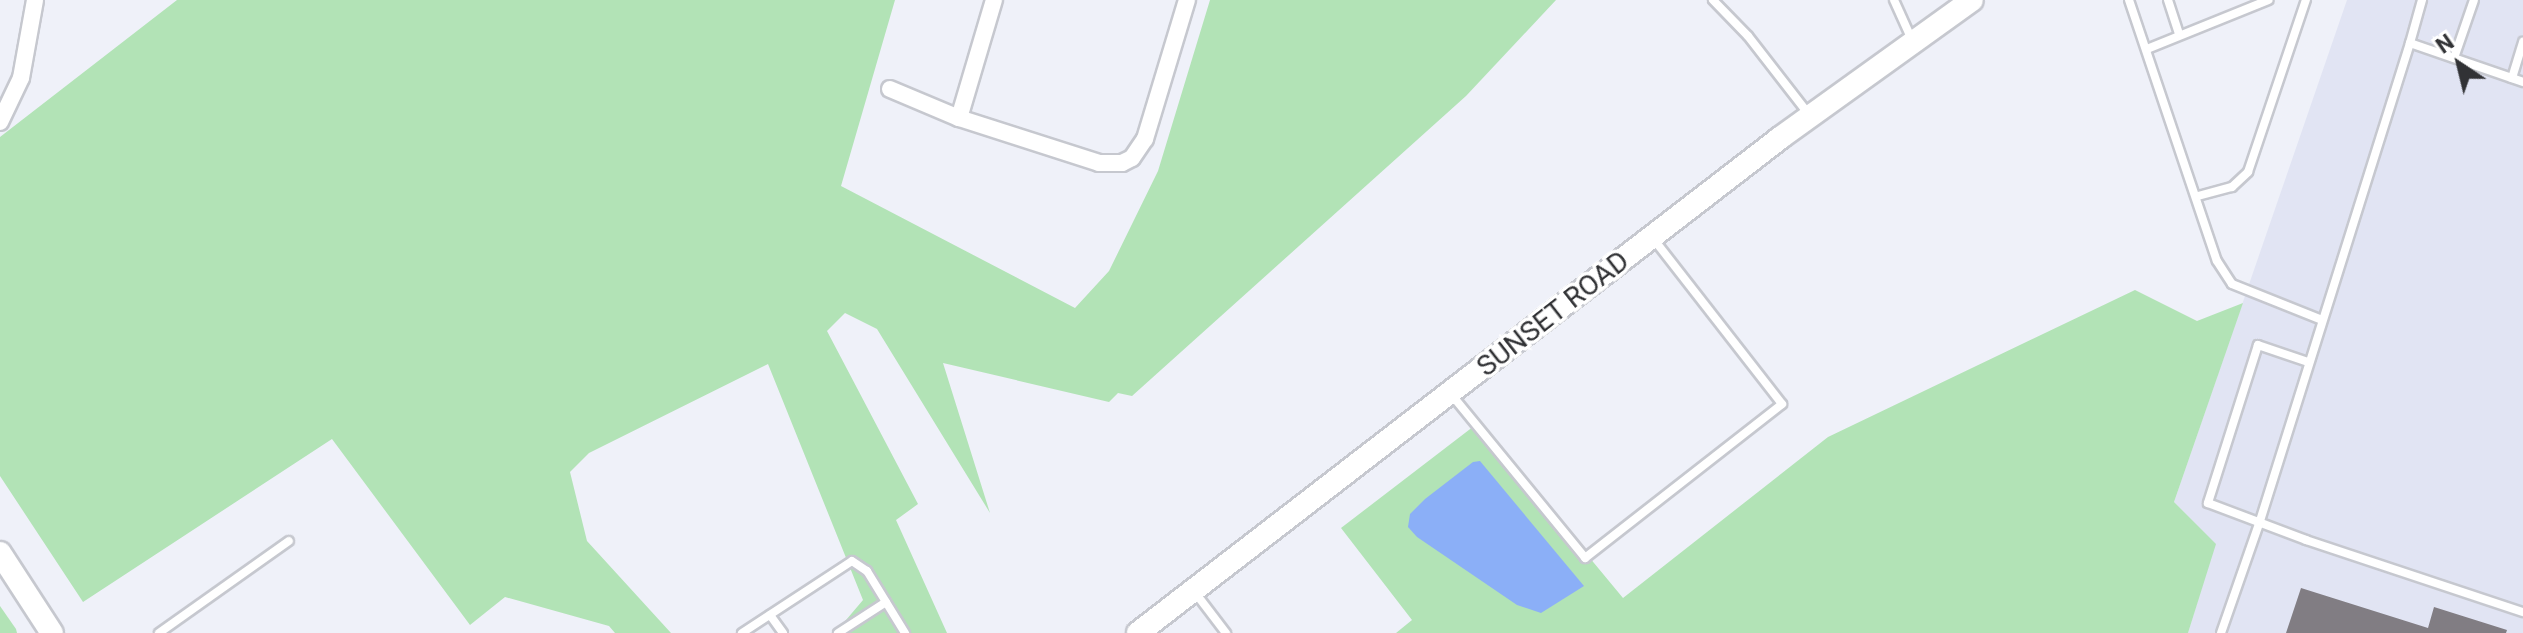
<!DOCTYPE html>
<html>
<head>
<meta charset="utf-8">
<style>
	body { margin:0 }
	#map { position:relative; width:2523px; height:633px; overflow:hidden; background:#eff1f9; font-family:Roboto,sans-serif }
	div>[style] { position:absolute }
	.built>* { inset:0; background:#e1e4f3 }
	.green>* { inset:0; background:#b2e3b6 }
	.water>* { inset:0; background:#8baff7 }
	.building>* { inset:0; background:#817d83 }
	.roads { filter:drop-shadow(2px 0 #c6c8cf) drop-shadow(-2px 0 #c6c8cf) drop-shadow(0 2px #c6c8cf) drop-shadow(0 -2px #c6c8cf) }
	.lane>* { height:8px; margin:-4px; padding:0 4px; transform-origin:4px; border-radius:4px; background:#fff }
	.street>* { height:16px; margin:-8px; padding:0 8px; transform-origin:8px; border-radius:8px; background:#fff }
	.secondary>* { height:22px; margin:-11px; padding:0 11px; transform-origin:11px; border-radius:11px; background:#fff }
	span { translate:-50% -50%; white-space:nowrap; text-align:center; line-height:1.15; -webkit-text-stroke:7px #fff; paint-order:stroke }
	.street-label { font-size:28px; color:#313235 }
	.north { position:absolute; left:2419px; top:24px; width:80px; height:80px; -webkit-text-stroke:6px #fff; paint-order:stroke; rotate:325deg; font-size:22px; font-weight:700; line-height:32px; text-align:center; color:#313235 }
	.north::after { content:''; display:block; margin:auto; width:28px; height:36px; background:#313235; clip-path:polygon(50% 0,100% 100%,50% 72%,0 100%) }
</style>
</head>
<body>
<div id="map">
	<div class="built">
		<div style="clip-path:polygon(2347px 0,2523px 0,2523px 633px,2188px 633px,2215px 544px,2174px 502px)"></div>
	</div>
	<div class="green">
		<div style="clip-path:polygon(177px 0,895px 0,841px 186px,1075px 308px,1109px 271px,1158px 171px,1210px 0,1556px 0,1466px 96px,1132px 396px,1118px 393px,1109px 402px,943px 363px,990px 513px,877px 329px,845px 313px,827px 331px,918px 504px,896px 520px,947px 633px,835px 633px,863px 600px,768px 364px,589px 453px,570px 472px,587px 541px,671px 633px,615px 633px,609px 626px,505px 597px,470px 625px,332px 439px,83px 602px,0 476px,0 137px)"></div>
		<div style="clip-path:polygon(2135px 290px,2197px 321px,2243px 303px,2174px 502px,2216px 544px,2188px 633px,1396px 633px,1412px 620px,1341px 528px,1478px 423px,1623px 598px,1828px 437px)"></div>
		<div style="clip-path:polygon(0 606px,16px 629px,17px 633px,0 633px)"></div>
	</div>
	<div class="water">
		<div style="clip-path:polygon(1480px 461px,1584px 586px,1541px 613px,1517px 605px,1417px 537px,1408px 527px,1410px 514px,1425px 499px,1473px 462px)"></div>
	</div>
	<div class="building">
		<div style="clip-path:polygon(2301px 588px,2428px 628px,2434px 607px,2507px 630px,2506px 633px,2286px 633px)"></div>
	</div>
	<div class="roads">
		<div class="lane">
			<div style="left:1713px;top:0;width:50px;rotate:45.8deg"></div>
			<div style="left:1748px;top:36px;width:101px;rotate:52.2deg"></div>
			<div style="left:1894px;top:0;width:46px;rotate:65.7deg"></div>
			<div style="left:2129px;top:0;width:275px;rotate:71.4deg"></div>
			<div style="left:2217px;top:261px;width:27px;rotate:57deg"></div>
			<div style="left:2232px;top:284px;width:97px;rotate:21.8deg"></div>
			<div style="left:2168px;top:0;width:35px;rotate:72deg"></div>
			<div style="left:2410px;top:43px;width:45px;rotate:-74.4deg"></div>
			<div style="left:2147px;top:49px;width:131px;rotate:-22deg"></div>
			<div style="left:2454px;top:58px;width:61px;rotate:-71deg"></div>
			<div style="left:2512px;top:78px;width:38px;rotate:-73deg"></div>
			<div style="left:2198px;top:196px;width:35px;rotate:-15deg"></div>
			<div style="left:2232px;top:187px;width:22px;rotate:-43deg"></div>
			<div style="left:2248px;top:172px;width:182px;rotate:-71.4deg"></div>
			<div style="left:2308px;top:362px;width:53px;rotate:-161.2deg"></div>
			<div style="left:2258px;top:345px;width:166px;rotate:107.6deg"></div>
			<div style="left:2208px;top:503px;width:105px;rotate:20.7deg"></div>
			<div style="left:2306px;top:540px;width:229px;rotate:18.4deg"></div>
			<div style="left:1451px;top:394px;width:212px;rotate:50.7deg"></div>
			<div style="left:1585px;top:558px;width:250px;rotate:-38deg"></div>
			<div style="left:1782px;top:404px;width:210px;rotate:-127.9deg"></div>
			<div style="left:1194px;top:591px;width:53px;rotate:52.7deg"></div>
			<div style="left:770px;top:615px;width:22px;rotate:54deg"></div>
			<div style="left:159px;top:633px;width:159px;rotate:-35.3deg"></div>
			<div style="left:742px;top:633px;width:131px;rotate:-33.2deg"></div>
			<div style="left:852px;top:561px;width:18px;rotate:34deg"></div>
			<div style="left:867px;top:571px;width:73px;rotate:58.5deg"></div>
			<div style="left:838px;top:633px;width:57px;rotate:-32.9deg"></div>
			<div style="left:2221px;top:633px;width:115px;rotate:-70.8deg"></div>
			<div style="left:2259px;top:524px;width:504px;rotate:-72.57deg"></div>
			<div style="left:2410px;top:43px;width:120px;rotate:19deg"></div>
		</div>
		<div class="street">
			<div style="left:890px;top:89px;width:75px;rotate:22.8deg"></div>
			<div style="left:959px;top:118px;width:147px;rotate:17.8deg"></div>
			<div style="left:1099px;top:163px;width:23px"></div>
			<div style="left:1122px;top:163px;width:11px;rotate:-27deg"></div>
			<div style="left:1132px;top:158px;width:23px;rotate:-56deg"></div>
			<div style="left:1145px;top:139px;width:145px;rotate:-73.2deg"></div>
			<div style="left:959px;top:118px;width:123px;rotate:-73.5deg"></div>
			<div style="left:0;top:122px;width:49px;rotate:-64.5deg"></div>
			<div style="left:21px;top:78px;width:79px;rotate:-79.8deg"></div>
		</div>
		<div class="secondary">
			<div style="left:0;top:553px;width:95px;rotate:57deg"></div>
			<div style="left:1138px;top:633px;width:811px;rotate:-37.63deg"></div>
			<div style="left:1780px;top:138px;width:236px;rotate:-35.7deg"></div>
		</div>
	</div>
	<div class="street-label">
		<span style="left:1553px;top:314px;rotate:-38deg">SUNSET ROAD</span>
	</div>
	<div class="north">N</div>
</div>
</body>
</html>
